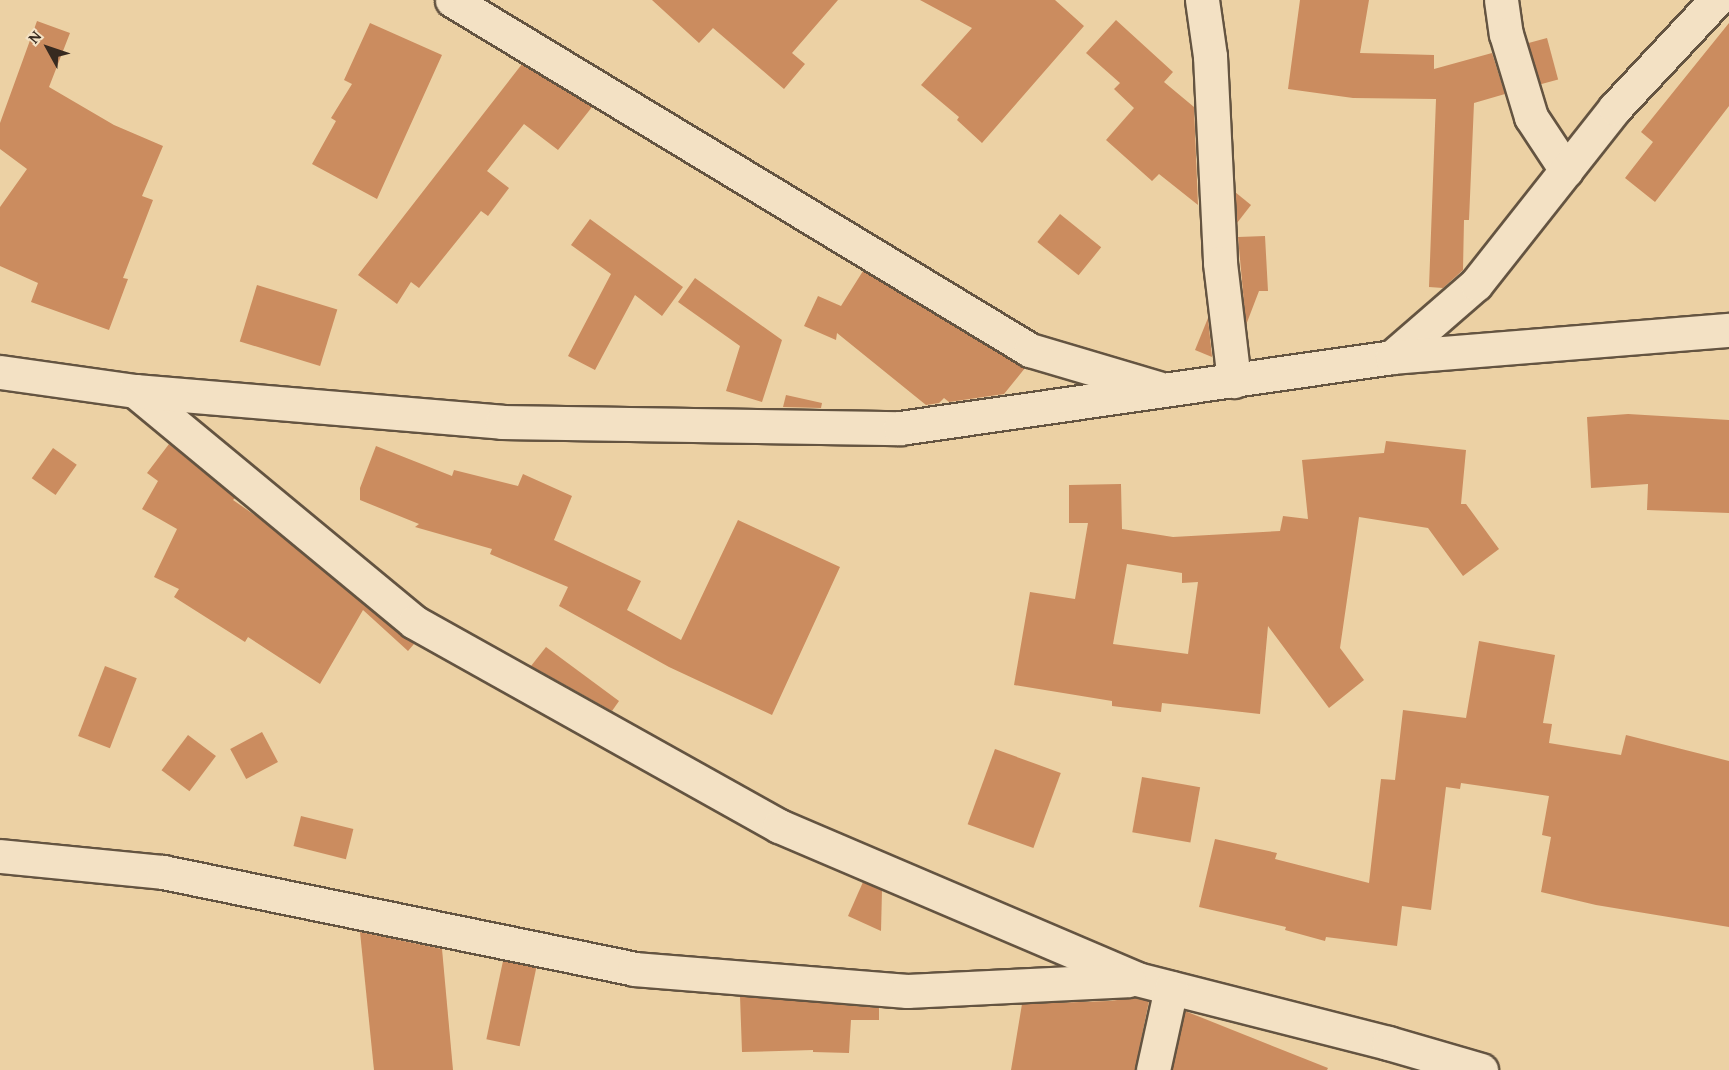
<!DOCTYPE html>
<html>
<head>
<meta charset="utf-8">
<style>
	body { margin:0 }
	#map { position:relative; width:1729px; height:1070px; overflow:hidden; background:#ecd1a4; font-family:"Gentium Book Plus",serif }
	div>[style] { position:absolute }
	.building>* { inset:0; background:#cb8c5f; transform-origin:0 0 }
	.roads { filter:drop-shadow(2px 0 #645441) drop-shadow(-2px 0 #645441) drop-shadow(0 2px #645441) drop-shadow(0 -2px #645441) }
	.minor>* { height:33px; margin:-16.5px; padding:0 16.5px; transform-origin:16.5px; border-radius:16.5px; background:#f3e1c4 }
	span { translate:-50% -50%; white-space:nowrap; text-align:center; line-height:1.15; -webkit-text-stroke:4.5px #f3e1c4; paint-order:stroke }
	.north { position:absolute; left:18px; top:18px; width:60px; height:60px; -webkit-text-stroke:4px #f3e1c4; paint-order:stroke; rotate:310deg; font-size:16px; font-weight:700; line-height:24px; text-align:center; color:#372a20 }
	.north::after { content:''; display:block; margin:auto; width:21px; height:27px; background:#372a20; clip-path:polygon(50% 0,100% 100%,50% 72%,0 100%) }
</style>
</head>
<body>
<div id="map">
	<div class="building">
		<div style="clip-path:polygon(652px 0,838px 0,792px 53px,805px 64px,784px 89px,713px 28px,699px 43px)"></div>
		<div style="clip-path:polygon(920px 0,1055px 0,1084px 26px,982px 143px,957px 120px,959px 117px,921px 85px,972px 28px)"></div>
		<div style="clip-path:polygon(1300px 0,1369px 0,1360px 53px,1434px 55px,1434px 69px,1492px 53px,1505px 94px,1474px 103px,1469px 220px,1464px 220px,1463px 270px,1443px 288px,1429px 287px,1436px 99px,1353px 98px,1288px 89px)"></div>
		<div style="clip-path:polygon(1116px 20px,1173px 72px,1164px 82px,1194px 107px,1198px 205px,1159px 174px,1152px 181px,1106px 140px,1134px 108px,1114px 89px,1120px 83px,1086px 53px)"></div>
		<div style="clip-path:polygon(37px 21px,70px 33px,49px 87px,114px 125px,163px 146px,142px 196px,153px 200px,123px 278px,128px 279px,109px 330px,31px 302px,38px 283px,0 266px,0 207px,27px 169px,0 149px,0 123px)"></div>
		<div style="clip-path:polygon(370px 23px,442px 55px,377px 199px,312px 164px,336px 121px,331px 118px,352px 84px,344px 80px)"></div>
		<div style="clip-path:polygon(1729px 23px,1729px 106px,1655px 202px,1625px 178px,1653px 142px,1641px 132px)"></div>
		<div style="left:1547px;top:38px;width:43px;height:20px;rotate:75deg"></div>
		<div style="clip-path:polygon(522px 64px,592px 107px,558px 150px,524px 124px,487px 171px,509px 188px,488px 216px,481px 211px,419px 288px,411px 282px,397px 304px,358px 275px)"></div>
		<div style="clip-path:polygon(1235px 192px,1251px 205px,1237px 223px)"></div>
		<div style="left:1060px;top:214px;width:53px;height:36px;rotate:39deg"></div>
		<div style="clip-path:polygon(590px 219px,683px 287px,662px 316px,635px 295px,595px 370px,568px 356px,611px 274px,571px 245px)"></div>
		<div style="clip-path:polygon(1265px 236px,1268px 291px,1259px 291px,1246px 325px,1238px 237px)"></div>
		<div style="clip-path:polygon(863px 271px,1020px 366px,1025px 368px,1004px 394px,949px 402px,944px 398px,939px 403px,926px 405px,837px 333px,836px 340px,804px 326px,818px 296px,841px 306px)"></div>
		<div style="clip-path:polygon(695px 278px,782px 340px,762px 402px,726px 391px,740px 346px,678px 302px)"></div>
		<div style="left:257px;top:285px;width:84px;height:59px;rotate:17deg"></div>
		<div style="clip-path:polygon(1208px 318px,1212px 357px,1195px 350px)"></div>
		<div style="clip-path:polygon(786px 395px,822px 403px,821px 408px,783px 407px)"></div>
		<div style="clip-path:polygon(1628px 414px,1729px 420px,1729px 513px,1647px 510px,1648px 484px,1591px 488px,1587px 417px)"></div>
		<div style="clip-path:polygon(evenodd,1386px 441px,1466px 450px,1461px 504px,1466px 504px,1499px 549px,1463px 576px,1428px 528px,1359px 517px,1340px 648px,1364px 680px,1329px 708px,1268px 626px,1260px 714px,1162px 703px,1161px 712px,1112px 706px,1112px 701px,1014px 685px,1030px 592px,1075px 599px,1088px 523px,1069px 523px,1069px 485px,1121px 484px,1122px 529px,1173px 537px,1280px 531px,1283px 516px,1308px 519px,1302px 460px,1384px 453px,1386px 441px,1127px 564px,1182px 573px,1182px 583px,1198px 582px,1188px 654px,1113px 644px,1127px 564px)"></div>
		<div style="clip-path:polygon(169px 444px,235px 498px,233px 500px,259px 518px,414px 644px,408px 651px,363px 610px,320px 684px,248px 637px,245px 642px,174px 597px,179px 589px,154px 577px,177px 529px,142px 509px,158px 481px,147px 473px)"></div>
		<div style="clip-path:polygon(376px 446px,452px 476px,454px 470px,518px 486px,523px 474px,572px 496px,554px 540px,641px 581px,627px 610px,681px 640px,738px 520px,840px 567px,772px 715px,669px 667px,559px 606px,568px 587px,490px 554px,492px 549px,415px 527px,419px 524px,360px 500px,360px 488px)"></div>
		<div style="left:53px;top:448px;width:29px;height:37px;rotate:35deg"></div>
		<div style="clip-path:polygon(1479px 641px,1555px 655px,1543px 723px,1552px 724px,1549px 743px,1621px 755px,1626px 735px,1729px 761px,1729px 927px,1596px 905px,1541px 892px,1551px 837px,1542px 835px,1549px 796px,1461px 783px,1460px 789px,1446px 787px,1431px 910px,1402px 906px,1397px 946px,1326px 937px,1325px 941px,1285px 930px,1286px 927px,1199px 907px,1215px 839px,1277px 853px,1275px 859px,1369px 883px,1381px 779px,1395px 780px,1403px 710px,1466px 718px)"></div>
		<div style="clip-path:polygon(546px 647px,619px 701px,612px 711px,531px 666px)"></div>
		<div style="left:105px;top:666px;width:34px;height:75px;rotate:21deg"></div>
		<div style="left:262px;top:732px;width:34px;height:36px;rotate:62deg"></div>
		<div style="left:188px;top:735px;width:35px;height:44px;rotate:37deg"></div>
		<div style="left:995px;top:749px;width:70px;height:80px;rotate:20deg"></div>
		<div style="left:1142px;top:777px;width:59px;height:56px;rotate:10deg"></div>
		<div style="left:301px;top:816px;width:54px;height:31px;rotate:14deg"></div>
		<div style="clip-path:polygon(863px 882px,882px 890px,881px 931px,848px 916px)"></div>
		<div style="clip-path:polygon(360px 932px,442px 949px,453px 1070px,374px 1070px)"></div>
		<div style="left:503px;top:961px;width:34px;height:80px;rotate:12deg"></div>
		<div style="clip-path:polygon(740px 996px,879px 1008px,879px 1020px,851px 1020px,849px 1053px,813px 1052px,813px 1050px,742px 1052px)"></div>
		<div style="clip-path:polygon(1134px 998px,1149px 1001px,1135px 1070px,1011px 1070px,1022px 1004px,1109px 1001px)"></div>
		<div style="clip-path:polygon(1185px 1011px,1328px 1068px,1327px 1070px,1172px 1070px)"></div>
	</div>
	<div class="roads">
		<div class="minor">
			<div style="left:452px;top:0;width:676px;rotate:31.2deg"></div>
			<div style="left:1030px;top:350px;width:134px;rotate:16.5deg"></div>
			<div style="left:1202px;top:0;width:57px;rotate:81.9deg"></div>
			<div style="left:1210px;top:56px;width:207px;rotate:87.2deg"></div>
			<div style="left:1220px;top:263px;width:119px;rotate:83.2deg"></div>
			<div style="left:1501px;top:0;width:34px;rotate:82deg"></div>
			<div style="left:1506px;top:34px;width:87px;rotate:73.2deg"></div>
			<div style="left:1531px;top:117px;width:64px;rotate:56.6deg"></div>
			<div style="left:1392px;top:357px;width:111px;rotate:-41deg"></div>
			<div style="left:1476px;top:284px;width:224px;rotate:-51.7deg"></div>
			<div style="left:1615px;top:108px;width:148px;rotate:-46.9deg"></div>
			<div style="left:0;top:372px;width:136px;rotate:8deg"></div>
			<div style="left:135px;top:391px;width:362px;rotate:39.6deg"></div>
			<div style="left:414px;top:622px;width:418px;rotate:29.2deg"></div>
			<div style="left:779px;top:826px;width:389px;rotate:23.1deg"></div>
			<div style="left:1137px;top:979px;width:259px;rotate:14.3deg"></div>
			<div style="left:1388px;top:1043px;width:97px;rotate:16.2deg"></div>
			<div style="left:135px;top:391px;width:368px;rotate:4.8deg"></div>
			<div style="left:502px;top:422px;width:398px;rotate:0.9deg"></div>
			<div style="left:900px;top:428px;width:497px;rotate:-8.2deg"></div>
			<div style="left:1392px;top:357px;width:338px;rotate:-4.6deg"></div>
			<div style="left:0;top:856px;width:164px;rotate:5.6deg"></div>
			<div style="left:163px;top:872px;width:481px;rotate:11.6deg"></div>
			<div style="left:634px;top:969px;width:274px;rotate:4.6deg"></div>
			<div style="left:907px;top:991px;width:222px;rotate:-2.8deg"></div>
			<div style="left:1153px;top:1070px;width:84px;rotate:-77.6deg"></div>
		</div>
	</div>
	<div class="north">N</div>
</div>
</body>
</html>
